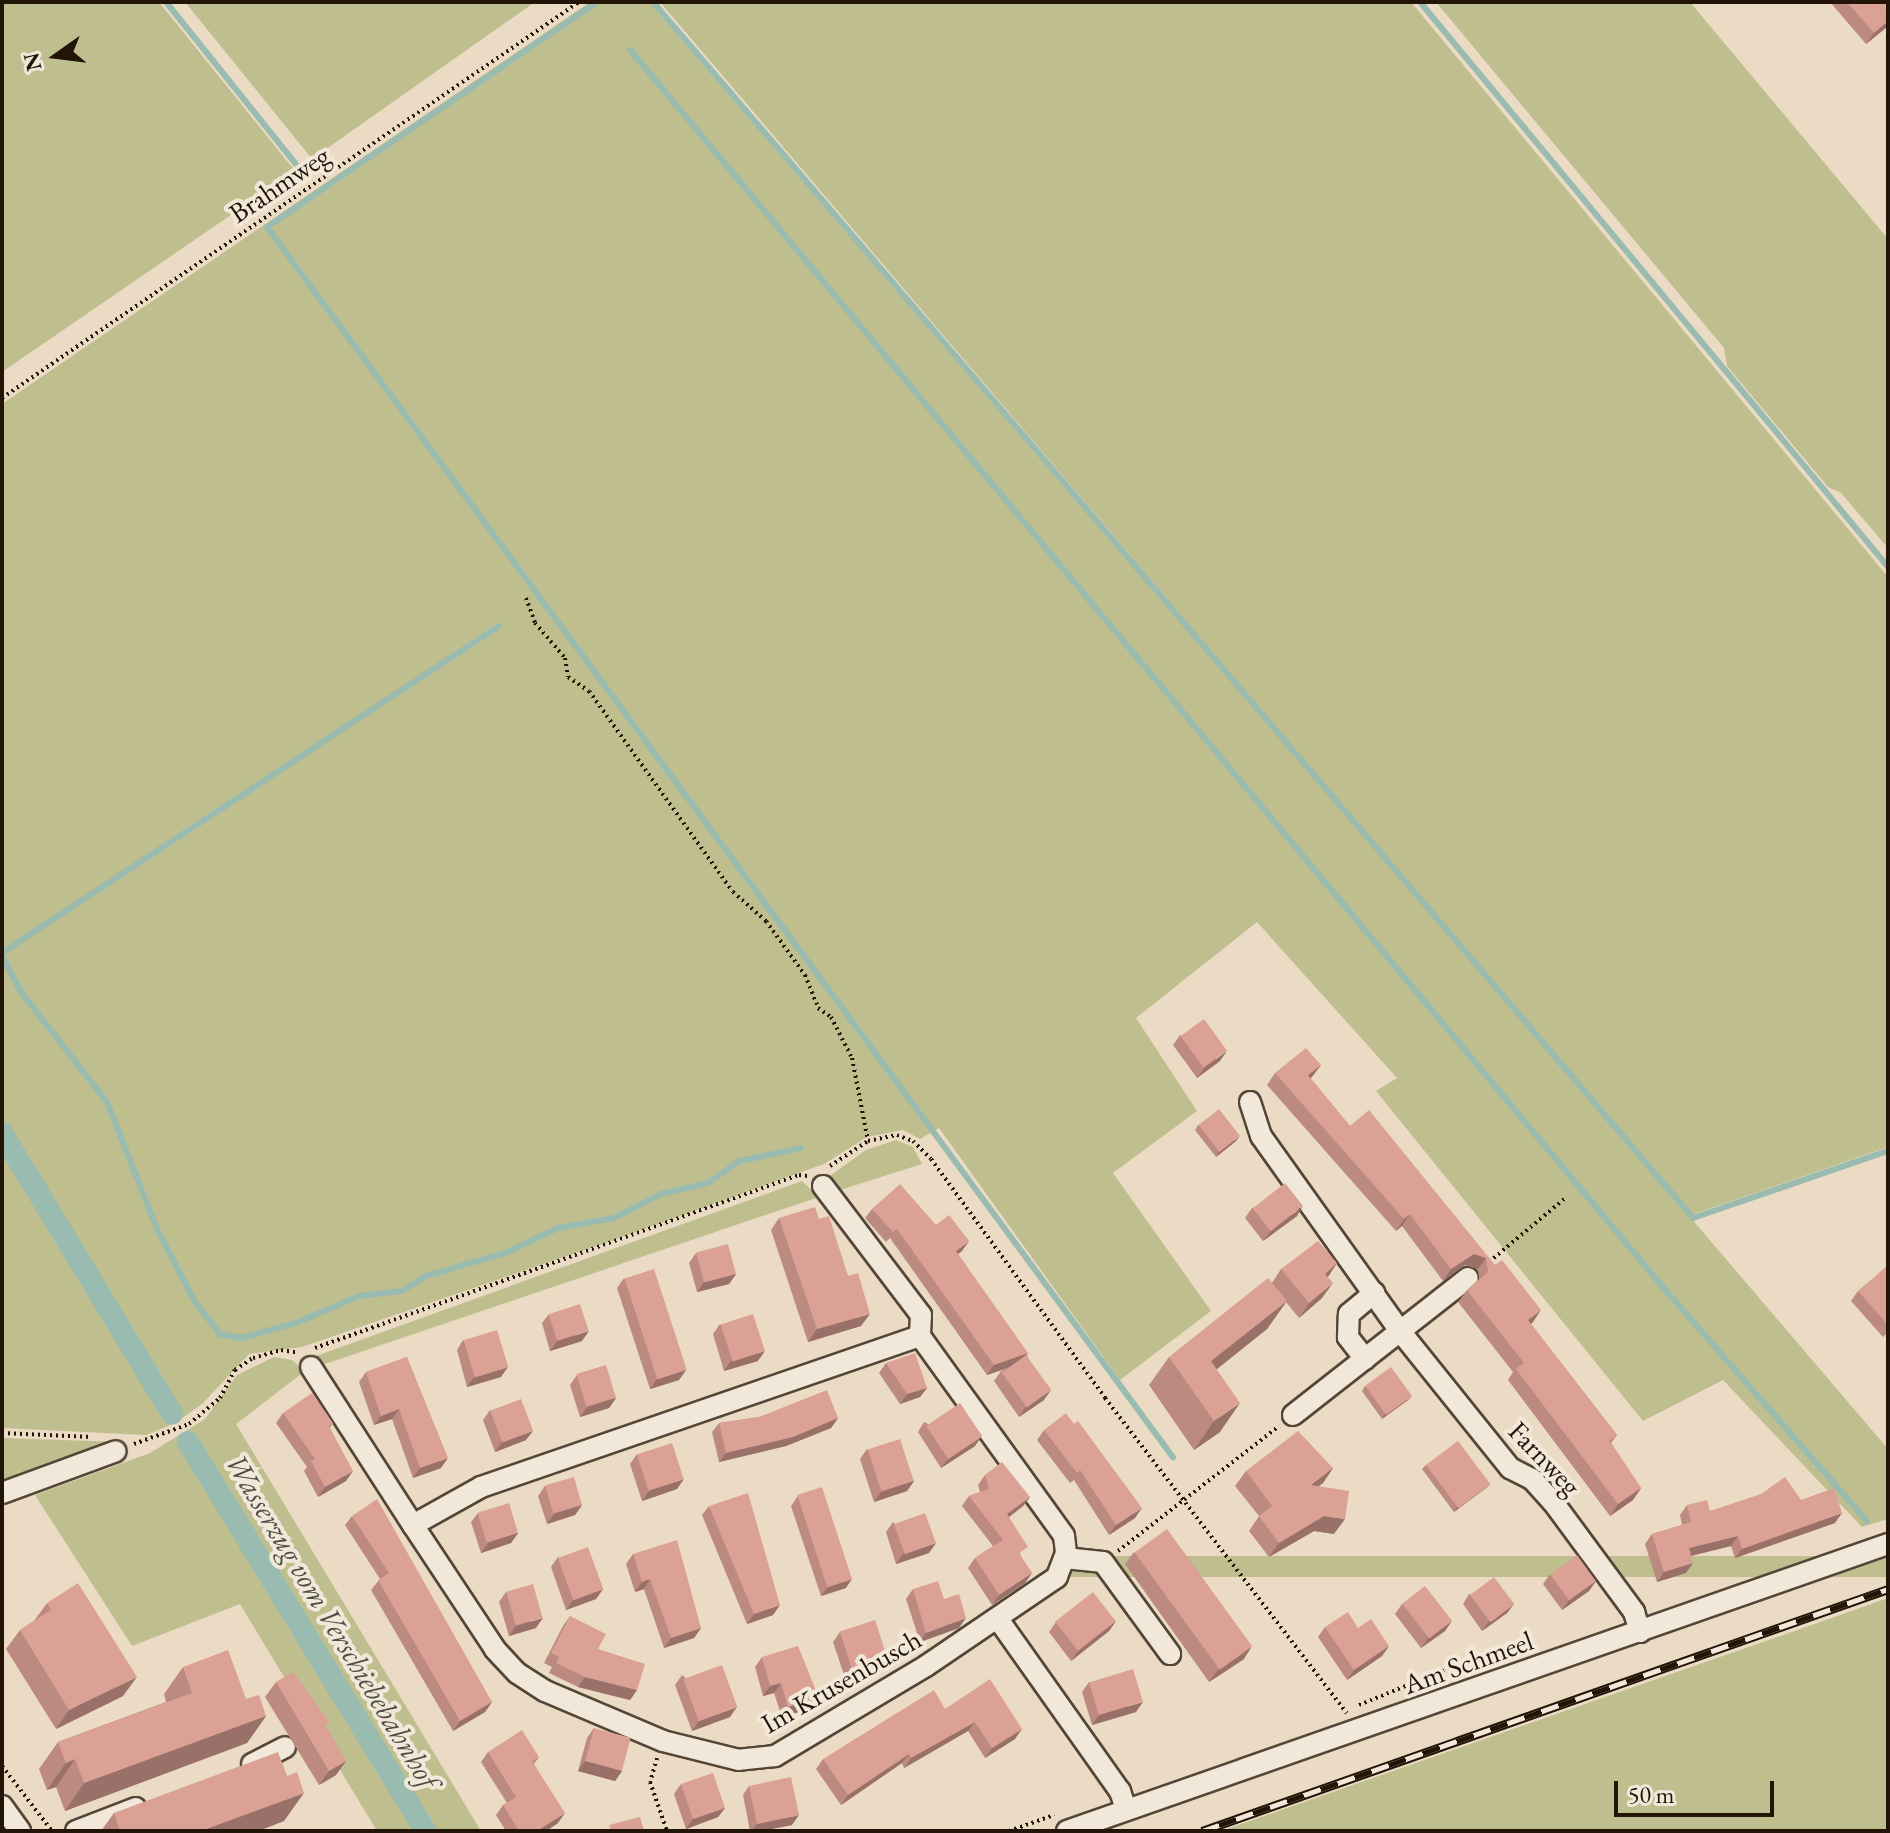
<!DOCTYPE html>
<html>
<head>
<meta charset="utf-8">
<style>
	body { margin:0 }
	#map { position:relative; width:1890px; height:1833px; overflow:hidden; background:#ebdbc4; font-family:"EB Garamond",serif }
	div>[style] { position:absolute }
	.green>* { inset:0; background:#bfbe8f; transform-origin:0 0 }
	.stream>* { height:6px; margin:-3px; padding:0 3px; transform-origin:3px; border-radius:3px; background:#99bbb0 }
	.canal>* { height:22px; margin:-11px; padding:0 11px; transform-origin:11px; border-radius:11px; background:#99bbb0 }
	.path>* { height:4px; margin-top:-2px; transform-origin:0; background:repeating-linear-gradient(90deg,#221508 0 2px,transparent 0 6px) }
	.roads { filter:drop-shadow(2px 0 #544637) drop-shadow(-2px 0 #544637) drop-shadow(0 2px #544637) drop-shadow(0 -2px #544637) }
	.minor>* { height:20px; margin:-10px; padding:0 10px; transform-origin:10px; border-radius:10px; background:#f2e8d9 }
	.rail>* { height:9px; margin-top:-4.5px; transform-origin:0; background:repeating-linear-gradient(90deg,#f2e8d9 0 18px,#221508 0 36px); box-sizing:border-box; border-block:2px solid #221508 }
	.wall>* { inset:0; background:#bc8a80 }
	.shaded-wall>* { inset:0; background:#997168 }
	.building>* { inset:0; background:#dba195; transform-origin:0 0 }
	span { translate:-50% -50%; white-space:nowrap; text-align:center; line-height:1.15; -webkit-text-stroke:8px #f2e8d9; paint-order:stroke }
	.street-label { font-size:28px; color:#221508 }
	.water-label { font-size:30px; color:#4c4f43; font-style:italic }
	.frame { position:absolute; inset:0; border:4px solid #221508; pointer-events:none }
	.north { position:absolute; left:16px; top:16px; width:80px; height:80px; -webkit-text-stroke:6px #f2e8d9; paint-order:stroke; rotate:256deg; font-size:22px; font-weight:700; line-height:32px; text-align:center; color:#221508 }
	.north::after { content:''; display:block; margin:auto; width:28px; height:36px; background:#221508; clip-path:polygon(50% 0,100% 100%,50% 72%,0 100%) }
	.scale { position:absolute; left:1614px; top:1781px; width:160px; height:36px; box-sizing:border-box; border:4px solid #221508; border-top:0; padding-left:10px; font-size:24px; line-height:28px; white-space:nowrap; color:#221508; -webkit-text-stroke:6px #f2e8d9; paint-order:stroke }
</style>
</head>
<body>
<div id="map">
	<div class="green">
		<div style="clip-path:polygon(2px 2px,159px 2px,295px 171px,2px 372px)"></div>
		<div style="clip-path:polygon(185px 2px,535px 2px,312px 159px)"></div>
		<div style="clip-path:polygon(590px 2px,649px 2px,1377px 850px,1888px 1449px,1888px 1519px,1862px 1527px,1723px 1380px,1643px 1421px,1376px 1091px,1397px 1078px,1257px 922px,1136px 1018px,1197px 1111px,1113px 1173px,1211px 1311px,1120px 1380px,939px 1128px,920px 1139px,903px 1130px,867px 1137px,824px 1164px,605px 1243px,302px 1347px,249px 1354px,202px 1404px,178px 1421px,2px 1130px,2px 404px)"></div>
		<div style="clip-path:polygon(660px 2px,1411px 2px,1888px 577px,1888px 1147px,1691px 1215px)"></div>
		<div style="clip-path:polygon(1436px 2px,1690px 2px,1888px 239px,1888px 548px,1841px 493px,1828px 487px,1727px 366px,1724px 348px)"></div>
		<div style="clip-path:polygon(2px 1139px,128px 1345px,176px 1423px,146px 1435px,2px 1428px)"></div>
		<div style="clip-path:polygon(896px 1140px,913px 1147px,922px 1164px,837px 1191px,827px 1178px,866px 1150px)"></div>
		<div style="clip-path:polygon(802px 1181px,819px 1197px,322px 1365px,316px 1356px)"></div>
		<div style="clip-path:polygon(274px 1357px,292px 1360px,305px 1371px,236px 1424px,481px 1831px,377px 1831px,240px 1604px,132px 1646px,35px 1495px,150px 1453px,205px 1419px,237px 1375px)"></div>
		<div style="clip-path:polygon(2px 1438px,122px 1442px,2px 1486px)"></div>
		<div style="left:1888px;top:1556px;width:21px;height:833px;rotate:90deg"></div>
		<div style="clip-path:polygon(1888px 1598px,1888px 1831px,1221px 1831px,1803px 1628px)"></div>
	</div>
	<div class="stream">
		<div style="left:166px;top:2px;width:211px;rotate:51.3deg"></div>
		<div style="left:597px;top:2px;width:399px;rotate:145.7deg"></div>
		<div style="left:267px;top:227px;width:1528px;rotate:53.63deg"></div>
		<div style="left:653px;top:2px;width:1600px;rotate:49.46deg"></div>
		<div style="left:1693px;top:1218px;width:206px;rotate:-19deg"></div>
		<div style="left:1420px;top:2px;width:734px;rotate:50.36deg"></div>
		<div style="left:630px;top:50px;width:1619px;rotate:50.14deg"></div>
		<div style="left:1668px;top:1293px;width:303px;rotate:48.9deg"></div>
		<div style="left:2px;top:953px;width:595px;rotate:-33.34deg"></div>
		<div style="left:2px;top:956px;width:41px;rotate:62.2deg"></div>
		<div style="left:21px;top:992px;width:140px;rotate:52deg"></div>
		<div style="left:107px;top:1102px;width:136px;rotate:68.5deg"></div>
		<div style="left:157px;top:1229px;width:82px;rotate:62.5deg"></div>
		<div style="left:195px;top:1302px;width:41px;rotate:52deg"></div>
		<div style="left:220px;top:1334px;width:21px;rotate:11deg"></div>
		<div style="left:241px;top:1338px;width:57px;rotate:-15.3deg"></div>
		<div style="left:296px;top:1323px;width:69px;rotate:-23.2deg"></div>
		<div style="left:359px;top:1296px;width:43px;rotate:-6.6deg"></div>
		<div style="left:402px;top:1291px;width:28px;rotate:-32deg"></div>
		<div style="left:426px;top:1276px;width:82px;rotate:-16.2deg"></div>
		<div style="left:505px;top:1253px;width:59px;rotate:-25.3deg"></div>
		<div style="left:558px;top:1228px;width:57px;rotate:-10.1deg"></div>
		<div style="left:614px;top:1218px;width:53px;rotate:-27.1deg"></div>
		<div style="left:661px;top:1194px;width:48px;rotate:-13.2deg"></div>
		<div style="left:708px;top:1183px;width:39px;rotate:-35deg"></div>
		<div style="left:740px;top:1161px;width:62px;rotate:-12deg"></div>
	</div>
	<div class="canal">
		<div style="left:2px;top:1133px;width:328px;rotate:58.8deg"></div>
		<div style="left:188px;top:1442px;width:456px;rotate:58.6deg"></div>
	</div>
	<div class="path">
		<div style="left:2px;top:398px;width:700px;rotate:-34.46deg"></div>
		<div style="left:526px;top:598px;width:27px;rotate:70deg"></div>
		<div style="left:535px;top:623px;width:46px;rotate:49.4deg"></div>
		<div style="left:565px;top:658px;width:19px;rotate:81deg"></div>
		<div style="left:568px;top:677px;width:25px;rotate:34deg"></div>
		<div style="left:589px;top:691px;width:247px;rotate:54.4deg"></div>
		<div style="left:733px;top:892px;width:44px;rotate:41.3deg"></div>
		<div style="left:766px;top:921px;width:67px;rotate:54.2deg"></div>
		<div style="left:805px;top:975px;width:35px;rotate:68deg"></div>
		<div style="left:818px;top:1008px;width:16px;rotate:35deg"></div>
		<div style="left:831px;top:1017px;width:46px;rotate:62.9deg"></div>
		<div style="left:852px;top:1058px;width:85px;rotate:79.1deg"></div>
		<div style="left:830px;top:1166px;width:45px;rotate:-33.3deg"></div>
		<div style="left:868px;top:1141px;width:30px;rotate:-12deg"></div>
		<div style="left:897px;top:1135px;width:17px;rotate:21deg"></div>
		<div style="left:913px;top:1141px;width:25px;rotate:45deg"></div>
		<div style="left:931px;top:1159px;width:296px;rotate:53.9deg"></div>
		<div style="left:1105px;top:1398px;width:397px;rotate:52.5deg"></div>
		<div style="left:1489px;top:1262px;width:98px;rotate:-40deg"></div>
		<div style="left:315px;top:1348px;width:514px;rotate:-19.67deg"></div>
		<div style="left:799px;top:1175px;width:9px;rotate:6deg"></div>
		<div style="left:2px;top:1433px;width:90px;rotate:2.5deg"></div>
		<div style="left:134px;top:1444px;width:59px;rotate:-20deg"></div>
		<div style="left:189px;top:1424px;width:40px;rotate:-40deg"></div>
		<div style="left:220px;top:1398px;width:32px;rotate:-62deg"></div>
		<div style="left:235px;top:1370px;width:22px;rotate:-34deg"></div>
		<div style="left:253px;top:1358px;width:29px;rotate:-16deg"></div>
		<div style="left:281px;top:1350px;width:18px;rotate:9deg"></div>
		<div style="left:1118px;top:1551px;width:204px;rotate:-37.8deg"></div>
		<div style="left:1359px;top:1705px;width:117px;rotate:-22.2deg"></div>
		<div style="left:1467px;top:1661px;width:19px;rotate:3deg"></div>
		<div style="left:657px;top:1758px;width:25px;rotate:106deg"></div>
		<div style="left:650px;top:1782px;width:52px;rotate:70.9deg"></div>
		<div style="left:2px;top:1766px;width:82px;rotate:52.4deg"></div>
		<div style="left:1009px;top:1831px;width:48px;rotate:-19.6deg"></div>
	</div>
	<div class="roads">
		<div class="minor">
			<div style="left:1250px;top:1102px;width:36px;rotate:72deg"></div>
			<div style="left:1261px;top:1136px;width:239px;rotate:54.5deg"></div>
			<div style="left:1400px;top:1331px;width:176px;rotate:51.2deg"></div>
			<div style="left:1510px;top:1468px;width:25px;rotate:27deg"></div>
			<div style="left:1532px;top:1479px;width:31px;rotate:48deg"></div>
			<div style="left:1553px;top:1502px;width:137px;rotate:53.6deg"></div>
			<div style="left:1634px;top:1612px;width:21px;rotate:73deg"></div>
			<div style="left:823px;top:1186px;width:162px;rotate:52.8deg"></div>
			<div style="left:921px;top:1315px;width:21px;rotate:93deg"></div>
			<div style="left:920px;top:1336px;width:246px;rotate:54.2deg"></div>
			<div style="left:1064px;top:1536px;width:17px;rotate:83deg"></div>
			<div style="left:1066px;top:1553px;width:26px;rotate:111deg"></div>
			<div style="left:1057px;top:1577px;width:158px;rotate:145.8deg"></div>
			<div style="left:926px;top:1666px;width:176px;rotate:149.2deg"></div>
			<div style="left:775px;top:1756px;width:36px;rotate:174deg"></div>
			<div style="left:739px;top:1760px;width:78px;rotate:-166deg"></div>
			<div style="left:663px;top:1741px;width:128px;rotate:-157deg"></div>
			<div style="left:545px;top:1691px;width:33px;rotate:-147deg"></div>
			<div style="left:517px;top:1673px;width:33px;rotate:-133deg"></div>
			<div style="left:495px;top:1649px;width:149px;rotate:-123.5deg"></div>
			<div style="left:413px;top:1525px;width:78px;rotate:-29.2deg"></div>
			<div style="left:481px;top:1487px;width:464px;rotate:-19deg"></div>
			<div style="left:1365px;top:1359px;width:28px;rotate:-128deg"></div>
			<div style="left:1348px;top:1337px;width:23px;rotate:-88deg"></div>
			<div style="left:1349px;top:1314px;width:33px;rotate:-40deg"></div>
			<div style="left:311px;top:1367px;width:188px;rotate:57.2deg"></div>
			<div style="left:1293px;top:1415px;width:222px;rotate:-38.1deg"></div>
			<div style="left:2px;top:1493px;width:121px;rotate:-20.2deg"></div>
			<div style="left:1065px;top:1558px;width:38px;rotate:6deg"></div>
			<div style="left:1103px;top:1562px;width:114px;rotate:53.9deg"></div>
			<div style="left:998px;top:1619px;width:211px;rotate:54.7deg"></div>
			<div style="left:1120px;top:1791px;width:20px;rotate:72deg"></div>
			<div style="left:252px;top:1764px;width:37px;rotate:-27deg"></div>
			<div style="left:2px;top:1806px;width:31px;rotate:54deg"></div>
			<div style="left:76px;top:1831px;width:64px;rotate:-21deg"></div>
			<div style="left:1067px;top:1831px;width:870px;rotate:-19.27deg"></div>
		</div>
	</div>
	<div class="rail">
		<div style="left:1202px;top:1831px;width:727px;rotate:-19.43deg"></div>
	</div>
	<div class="wall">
		<div style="clip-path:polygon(1830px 2px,1888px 2px,1888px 28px,1887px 27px,1866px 44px)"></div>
		<div style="clip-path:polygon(1180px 1035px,1220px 1061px,1197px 1078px,1173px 1045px)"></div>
		<div style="clip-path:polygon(1321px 1065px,1310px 1078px,1350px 1126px,1495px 1265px,1533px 1322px,1531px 1324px,1617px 1435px,1611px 1443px,1641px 1488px,1633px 1500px,1610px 1516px,1508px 1380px,1513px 1372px,1458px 1302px,1467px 1290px,1479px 1279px,1478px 1269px,1465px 1265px,1443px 1281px,1402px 1226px,1396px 1231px,1267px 1085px,1275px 1073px)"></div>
		<div style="clip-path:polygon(1198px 1125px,1236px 1141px,1216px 1157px,1195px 1130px)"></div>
		<div style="clip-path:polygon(1252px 1208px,1297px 1216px,1263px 1241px,1245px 1218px)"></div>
		<div style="clip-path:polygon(872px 1209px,936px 1225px,962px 1251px,958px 1254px,1027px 1355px,1044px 1400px,1019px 1417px,994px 1381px,1001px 1371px,1005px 1369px,987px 1375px,890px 1238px,886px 1242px,865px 1218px)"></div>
		<div style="clip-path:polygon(779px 1218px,861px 1326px,808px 1342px,771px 1230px)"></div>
		<div style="clip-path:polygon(696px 1253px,736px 1274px,729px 1284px,697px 1292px,689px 1263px)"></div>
		<div style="clip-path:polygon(1337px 1263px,1328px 1277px,1322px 1298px,1299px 1318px,1286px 1302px,1267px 1329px,1216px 1369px,1220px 1432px,1194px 1450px,1149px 1385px,1169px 1357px,1272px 1283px,1281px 1269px)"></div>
		<div style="clip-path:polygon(1888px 1267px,1888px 1332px,1883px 1337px,1851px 1301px,1858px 1291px)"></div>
		<div style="clip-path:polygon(624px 1278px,686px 1370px,679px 1380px,650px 1389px,617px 1288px)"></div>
		<div style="clip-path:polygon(549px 1314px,582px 1341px,550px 1351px,542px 1323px)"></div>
		<div style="clip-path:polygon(720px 1324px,758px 1361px,724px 1371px,713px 1334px)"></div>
		<div style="clip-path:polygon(463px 1340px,501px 1377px,467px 1387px,457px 1350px)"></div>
		<div style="clip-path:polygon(407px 1357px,441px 1468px,413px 1478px,392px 1419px,374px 1425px,359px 1382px,366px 1372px)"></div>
		<div style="clip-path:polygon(886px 1363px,927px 1388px,920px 1397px,900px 1404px,879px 1373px)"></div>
		<div style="clip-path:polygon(577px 1375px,616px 1398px,609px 1408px,580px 1417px,570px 1385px)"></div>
		<div style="clip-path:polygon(1365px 1386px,1408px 1400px,1382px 1419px,1362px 1391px)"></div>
		<div style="clip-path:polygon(490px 1410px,526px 1440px,495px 1452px,483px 1420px)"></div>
		<div style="clip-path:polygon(283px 1413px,333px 1423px,330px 1428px,346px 1481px,318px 1497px,304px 1471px,307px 1467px,276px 1423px)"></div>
		<div style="clip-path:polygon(759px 1417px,838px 1418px,831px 1428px,786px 1446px,719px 1462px,712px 1432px,719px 1423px)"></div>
		<div style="clip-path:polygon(924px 1422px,975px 1446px,941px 1468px,918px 1432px)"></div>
		<div style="clip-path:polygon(1074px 1424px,1135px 1518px,1109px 1535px,1074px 1480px,1070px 1483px,1037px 1440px,1044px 1430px)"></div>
		<div style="clip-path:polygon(867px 1449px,914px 1481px,907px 1491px,874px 1502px,860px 1459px)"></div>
		<div style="clip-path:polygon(637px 1454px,677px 1489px,642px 1501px,630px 1464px)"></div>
		<div style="clip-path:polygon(1426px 1465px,1490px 1484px,1486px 1488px,1454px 1512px,1422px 1469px)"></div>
		<div style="clip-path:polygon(1333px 1468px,1323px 1483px,1318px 1486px,1334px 1534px,1314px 1531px,1269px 1557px,1249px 1531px,1259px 1516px,1235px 1486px,1246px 1471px)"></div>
		<div style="clip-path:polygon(985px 1475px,1030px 1497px,1023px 1506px,1009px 1517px,1021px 1557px,1032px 1573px,1025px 1583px,992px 1605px,968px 1568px,975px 1558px,993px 1546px,962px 1506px,969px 1496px,980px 1492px,978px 1485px)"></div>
		<div style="clip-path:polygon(545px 1486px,582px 1505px,575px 1515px,547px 1524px,538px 1496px)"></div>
		<div style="clip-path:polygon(798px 1496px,846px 1588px,821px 1596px,791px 1506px)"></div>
		<div style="clip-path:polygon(1801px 1500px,1835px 1523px,1735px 1558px,1731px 1546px,1691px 1556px,1686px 1573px,1657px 1582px,1645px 1544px,1652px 1534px,1682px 1525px,1680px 1515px,1687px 1505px,1710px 1511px)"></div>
		<div style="clip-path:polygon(709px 1506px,773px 1615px,747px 1624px,702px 1515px)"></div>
		<div style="clip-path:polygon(478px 1513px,518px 1533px,511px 1543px,481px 1553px,471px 1522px)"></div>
		<div style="clip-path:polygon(352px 1516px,492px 1702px,485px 1712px,453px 1731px,371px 1590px,380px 1579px,345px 1525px)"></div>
		<div style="clip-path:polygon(893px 1522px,929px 1553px,896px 1564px,886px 1532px)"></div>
		<div style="clip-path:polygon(1134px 1552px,1244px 1659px,1209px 1682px,1125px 1564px)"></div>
		<div style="clip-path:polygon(633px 1554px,701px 1628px,694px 1638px,664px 1648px,644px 1589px,635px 1592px,626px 1564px)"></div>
		<div style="clip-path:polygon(558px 1557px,603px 1589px,596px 1599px,566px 1610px,551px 1567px)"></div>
		<div style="clip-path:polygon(1550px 1574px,1596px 1581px,1589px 1591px,1562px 1610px,1543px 1584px)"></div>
		<div style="clip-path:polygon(913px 1589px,944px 1599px,959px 1628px,920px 1642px,906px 1599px)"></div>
		<div style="clip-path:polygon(506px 1592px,536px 1628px,509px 1636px,499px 1602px)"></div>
		<div style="clip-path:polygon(1469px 1594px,1514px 1604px,1507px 1613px,1482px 1631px,1463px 1604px)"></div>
		<div style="clip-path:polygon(47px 1603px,123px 1696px,56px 1729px,6px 1649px,20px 1630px,34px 1621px)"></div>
		<div style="clip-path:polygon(1402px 1604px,1445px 1631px,1421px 1648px,1395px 1614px)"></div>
		<div style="clip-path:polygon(570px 1616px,598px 1649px,637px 1690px,630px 1700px,578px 1687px,549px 1673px,552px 1667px,544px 1663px,563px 1626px)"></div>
		<div style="clip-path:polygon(1116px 1621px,1109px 1631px,1071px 1661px,1049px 1632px,1056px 1622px)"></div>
		<div style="clip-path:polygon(1325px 1627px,1358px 1628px,1389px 1646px,1382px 1656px,1347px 1680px,1318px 1637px)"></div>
		<div style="clip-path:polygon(840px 1632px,880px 1666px,845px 1678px,833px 1642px)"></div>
		<div style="clip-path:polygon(762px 1657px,812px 1708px,782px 1717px,774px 1693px,763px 1696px,755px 1667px)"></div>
		<div style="clip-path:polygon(183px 1667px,246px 1699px,266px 1716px,247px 1743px,65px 1811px,56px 1787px,47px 1790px,39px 1769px,58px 1742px,166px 1702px,164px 1694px)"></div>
		<div style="clip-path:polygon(682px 1675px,730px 1717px,692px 1731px,675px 1685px)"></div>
		<div style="clip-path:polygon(276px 1682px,326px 1728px,346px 1761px,336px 1775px,319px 1785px,265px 1697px)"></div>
		<div style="clip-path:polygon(1089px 1682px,1136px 1712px,1092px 1725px,1082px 1692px)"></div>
		<div style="clip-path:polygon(945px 1709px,1015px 1739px,985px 1758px,968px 1731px,904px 1768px,902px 1763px,841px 1805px,816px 1769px,823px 1759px)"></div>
		<div style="clip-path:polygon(594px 1728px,622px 1771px,615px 1781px,578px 1771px,587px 1738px)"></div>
		<div style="clip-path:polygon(488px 1752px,539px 1757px,534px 1764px,558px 1823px,546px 1831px,506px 1831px,496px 1815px,503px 1805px,507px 1803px,481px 1762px)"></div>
		<div style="clip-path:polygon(287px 1776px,284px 1821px,258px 1831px,101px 1831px,114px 1813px)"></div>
		<div style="clip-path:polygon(681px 1784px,725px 1808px,718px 1817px,686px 1829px,674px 1794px)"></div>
		<div style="clip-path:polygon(749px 1786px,792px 1825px,761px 1831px,750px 1831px,743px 1795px)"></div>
	</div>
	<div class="shaded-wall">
		<div style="clip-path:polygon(1888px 21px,1887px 27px,1866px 44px,1874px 33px)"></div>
		<div style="clip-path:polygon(1227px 1051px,1220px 1061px,1197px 1078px,1204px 1068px)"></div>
		<div style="clip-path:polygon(1321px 1065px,1312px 1077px,1300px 1087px,1308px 1075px)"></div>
		<div style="clip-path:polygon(1240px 1136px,1236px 1141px,1216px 1157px,1219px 1152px)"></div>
		<div style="clip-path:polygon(1303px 1206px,1297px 1216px,1263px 1241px,1270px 1232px)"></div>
		<div style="clip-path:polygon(1410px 1214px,1402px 1226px,1396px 1231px,1404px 1219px)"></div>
		<div style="clip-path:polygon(969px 1241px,962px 1251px,949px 1261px,956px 1251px)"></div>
		<div style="clip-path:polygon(1474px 1254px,1486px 1258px,1478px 1269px,1465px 1265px,1443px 1281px,1451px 1269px)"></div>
		<div style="clip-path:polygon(1337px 1263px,1327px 1278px,1325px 1274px)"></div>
		<div style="clip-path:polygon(736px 1274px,729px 1284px,697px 1292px,704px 1282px)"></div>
		<div style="clip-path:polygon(1333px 1283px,1322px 1298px,1299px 1318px,1309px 1303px)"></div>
		<div style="clip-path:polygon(1287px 1301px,1267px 1329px,1191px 1390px,1211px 1361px)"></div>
		<div style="clip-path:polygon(1541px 1310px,1533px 1322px,1520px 1332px,1528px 1320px)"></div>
		<div style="clip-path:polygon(870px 1314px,861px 1326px,808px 1342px,817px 1329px)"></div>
		<div style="clip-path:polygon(589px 1331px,582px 1341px,550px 1351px,557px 1341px)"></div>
		<div style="clip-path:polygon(765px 1351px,758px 1361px,724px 1371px,731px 1361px)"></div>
		<div style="clip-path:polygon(1028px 1353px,1021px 1363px,987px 1375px,994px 1365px)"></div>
		<div style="clip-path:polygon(508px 1367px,501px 1377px,467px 1387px,474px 1377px)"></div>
		<div style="clip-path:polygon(686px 1370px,679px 1380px,650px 1389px,657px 1379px)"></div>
		<div style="clip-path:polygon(927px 1388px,920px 1397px,900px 1404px,907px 1394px)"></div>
		<div style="clip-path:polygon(1051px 1390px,1044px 1400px,1019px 1417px,1026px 1407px)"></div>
		<div style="clip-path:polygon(1412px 1396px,1408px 1400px,1382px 1419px,1385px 1414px)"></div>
		<div style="clip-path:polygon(616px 1398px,609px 1408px,580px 1417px,587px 1407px)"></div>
		<div style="clip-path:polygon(1240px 1403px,1220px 1432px,1194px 1450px,1214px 1421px)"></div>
		<div style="clip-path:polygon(399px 1409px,392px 1419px,374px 1425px,381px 1416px)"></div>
		<div style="clip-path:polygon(838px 1418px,831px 1428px,786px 1446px,719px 1462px,726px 1453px)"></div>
		<div style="clip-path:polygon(533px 1431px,526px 1440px,495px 1452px,502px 1442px)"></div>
		<div style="clip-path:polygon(982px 1436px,975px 1446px,941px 1468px,948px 1459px)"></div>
		<div style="clip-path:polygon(448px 1458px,441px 1468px,413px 1478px,420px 1468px)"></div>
		<div style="clip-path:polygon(1333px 1468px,1323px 1483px,1300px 1500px,1311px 1485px)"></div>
		<div style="clip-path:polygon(353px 1471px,346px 1481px,318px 1497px,325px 1487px)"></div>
		<div style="clip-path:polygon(684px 1479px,677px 1489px,642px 1501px,649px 1491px)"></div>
		<div style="clip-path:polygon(914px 1481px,907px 1491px,874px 1502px,881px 1492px)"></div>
		<div style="clip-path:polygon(1490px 1484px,1486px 1488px,1454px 1512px,1457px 1507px)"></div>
		<div style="clip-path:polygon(1641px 1488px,1633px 1500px,1610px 1516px,1618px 1504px)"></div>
		<div style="clip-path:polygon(1030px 1497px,1023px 1506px,1000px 1524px,1007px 1514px)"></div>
		<div style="clip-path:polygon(582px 1505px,575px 1515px,547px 1524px,554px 1514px)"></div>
		<div style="clip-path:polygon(1142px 1508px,1135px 1518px,1109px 1535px,1116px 1525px)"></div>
		<div style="clip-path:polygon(1842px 1513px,1835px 1523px,1735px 1558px,1742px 1549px)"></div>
		<div style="clip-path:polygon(1324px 1516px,1345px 1519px,1334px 1534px,1314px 1531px,1269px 1557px,1279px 1543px)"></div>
		<div style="clip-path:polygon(518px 1533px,511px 1543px,481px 1553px,488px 1543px)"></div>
		<div style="clip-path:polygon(1738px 1536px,1731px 1546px,1682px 1558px,1689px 1548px)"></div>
		<div style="clip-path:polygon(936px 1543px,929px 1553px,896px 1564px,903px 1554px)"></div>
		<div style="clip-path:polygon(1693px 1563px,1686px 1573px,1657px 1582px,1664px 1572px)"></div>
		<div style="clip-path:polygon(1032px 1573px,1025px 1583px,992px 1605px,999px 1595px)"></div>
		<div style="clip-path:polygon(650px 1579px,644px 1589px,635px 1592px,642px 1582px)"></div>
		<div style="clip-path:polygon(852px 1579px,846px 1588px,821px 1596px,828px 1587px)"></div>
		<div style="clip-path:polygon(1596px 1581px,1589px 1591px,1562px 1610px,1569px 1600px)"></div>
		<div style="clip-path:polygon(603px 1589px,596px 1599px,566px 1610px,573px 1600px)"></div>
		<div style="clip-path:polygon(1514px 1604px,1507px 1613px,1482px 1631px,1489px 1621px)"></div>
		<div style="clip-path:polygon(780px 1605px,773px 1615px,747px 1624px,754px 1614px)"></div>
		<div style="clip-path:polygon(543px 1618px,536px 1628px,509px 1636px,516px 1626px)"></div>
		<div style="clip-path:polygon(966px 1618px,959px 1628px,920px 1642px,926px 1633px)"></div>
		<div style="clip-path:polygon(1116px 1621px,1109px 1631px,1071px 1661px,1078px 1651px)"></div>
		<div style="clip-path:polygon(1452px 1621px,1445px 1631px,1421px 1648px,1428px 1638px)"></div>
		<div style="clip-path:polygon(701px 1628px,694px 1638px,664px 1648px,671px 1638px)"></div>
		<div style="clip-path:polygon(1252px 1646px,1244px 1659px,1209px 1682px,1218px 1670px)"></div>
		<div style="clip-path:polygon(1389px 1646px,1382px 1656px,1347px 1680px,1354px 1670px)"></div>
		<div style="clip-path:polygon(887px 1657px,880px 1666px,845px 1678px,852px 1668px)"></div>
		<div style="clip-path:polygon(137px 1677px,123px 1696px,56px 1729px,69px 1710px)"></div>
		<div style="clip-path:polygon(585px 1677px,637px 1690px,630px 1700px,578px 1687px)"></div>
		<div style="clip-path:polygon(781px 1683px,774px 1693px,763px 1696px,770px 1686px)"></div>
		<div style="clip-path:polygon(819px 1698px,812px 1708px,782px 1717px,788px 1707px)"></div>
		<div style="clip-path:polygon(492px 1702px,485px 1712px,453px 1731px,460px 1721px)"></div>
		<div style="clip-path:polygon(1143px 1702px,1136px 1712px,1092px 1725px,1099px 1715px)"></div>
		<div style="clip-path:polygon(737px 1707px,730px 1717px,692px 1731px,699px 1721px)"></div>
		<div style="clip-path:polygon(266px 1716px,247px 1743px,65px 1811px,84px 1783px)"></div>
		<div style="clip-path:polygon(975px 1722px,968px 1731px,904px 1768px,911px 1758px)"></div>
		<div style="clip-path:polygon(1022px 1729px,1015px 1739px,985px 1758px,992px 1748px)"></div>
		<div style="clip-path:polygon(909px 1754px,902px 1763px,841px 1805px,848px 1795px)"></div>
		<div style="clip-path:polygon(75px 1759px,56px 1787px,47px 1790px,66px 1763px)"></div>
		<div style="clip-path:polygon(346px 1761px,336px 1775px,319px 1785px,329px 1771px)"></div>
		<div style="clip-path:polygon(585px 1761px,622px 1771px,615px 1781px,578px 1771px)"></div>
		<div style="clip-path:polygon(304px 1793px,284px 1821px,258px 1831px,201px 1831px)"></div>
		<div style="clip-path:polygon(725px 1808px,718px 1817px,686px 1829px,693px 1819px)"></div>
		<div style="clip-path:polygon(565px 1813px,558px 1823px,546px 1831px,537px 1831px)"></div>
		<div style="clip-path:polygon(799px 1815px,792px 1825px,761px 1831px,752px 1831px,757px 1824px)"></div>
	</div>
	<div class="building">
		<div style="clip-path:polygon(1847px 2px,1888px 2px,1888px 21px,1874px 33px)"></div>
		<div style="left:1204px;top:1019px;width:39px;height:29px;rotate:54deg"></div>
		<div style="clip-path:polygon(1306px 1048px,1321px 1065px,1308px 1075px,1350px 1126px,1369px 1110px,1495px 1265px,1502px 1260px,1541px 1310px,1528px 1320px,1617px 1435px,1609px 1441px,1641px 1488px,1618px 1504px,1516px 1369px,1524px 1363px,1467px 1290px,1488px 1272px,1486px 1258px,1474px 1254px,1451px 1269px,1410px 1214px,1404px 1219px,1275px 1073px)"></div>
		<div style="left:1219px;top:1109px;width:34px;height:26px;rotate:52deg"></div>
		<div style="left:1285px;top:1183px;width:29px;height:41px;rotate:52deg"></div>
		<div style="clip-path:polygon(900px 1184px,936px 1225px,949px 1215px,969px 1241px,956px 1251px,1028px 1353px,994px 1365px,897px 1229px,893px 1232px,872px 1209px)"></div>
		<div style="clip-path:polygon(815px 1207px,819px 1219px,829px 1216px,848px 1276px,858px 1273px,870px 1314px,817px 1329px,779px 1218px)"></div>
		<div style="clip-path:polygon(1318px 1241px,1337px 1263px,1325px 1274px,1333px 1283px,1309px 1303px,1281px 1269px)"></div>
		<div style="left:728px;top:1244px;width:31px;height:33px;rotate:75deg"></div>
		<div style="clip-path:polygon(1887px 1266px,1888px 1267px,1888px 1325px,1858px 1291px)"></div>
		<div style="left:654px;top:1269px;width:106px;height:31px;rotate:72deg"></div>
		<div style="clip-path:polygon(1268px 1278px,1287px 1301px,1211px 1361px,1240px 1403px,1214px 1421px,1169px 1357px)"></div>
		<div style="left:580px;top:1304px;width:28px;height:33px;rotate:72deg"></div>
		<div style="left:753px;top:1314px;width:39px;height:34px;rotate:72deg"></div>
		<div style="left:497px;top:1330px;width:39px;height:35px;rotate:73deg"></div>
		<div style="clip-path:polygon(915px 1353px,927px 1388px,907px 1394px,886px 1363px)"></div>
		<div style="left:1026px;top:1355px;width:43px;height:30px;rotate:54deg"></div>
		<div style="clip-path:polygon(407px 1357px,448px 1458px,420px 1468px,399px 1409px,381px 1416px,366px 1372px)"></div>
		<div style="left:606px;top:1365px;width:34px;height:31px;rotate:73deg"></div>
		<div style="left:1391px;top:1367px;width:36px;height:32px;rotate:54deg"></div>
		<div style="clip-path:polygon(827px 1390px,838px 1418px,793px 1437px,726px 1453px,719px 1423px,759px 1417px)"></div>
		<div style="clip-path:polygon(312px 1393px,333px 1423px,329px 1426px,353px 1471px,325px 1487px,311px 1461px,315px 1459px,283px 1413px)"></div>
		<div style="left:521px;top:1399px;width:34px;height:33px;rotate:69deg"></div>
		<div style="left:960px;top:1403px;width:40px;height:41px;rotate:56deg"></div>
		<div style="clip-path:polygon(1066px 1413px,1074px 1424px,1078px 1421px,1142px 1508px,1116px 1525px,1080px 1470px,1077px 1473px,1044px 1430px)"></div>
		<div style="clip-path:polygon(1298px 1431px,1333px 1468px,1311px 1485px,1349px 1491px,1345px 1519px,1324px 1516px,1279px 1543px,1259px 1516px,1272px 1506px,1246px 1471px)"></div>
		<div style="left:900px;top:1439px;width:44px;height:34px;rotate:72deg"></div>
		<div style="left:1458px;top:1441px;width:54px;height:40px;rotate:53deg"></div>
		<div style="left:672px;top:1443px;width:38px;height:37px;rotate:72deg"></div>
		<div style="clip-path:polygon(1002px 1462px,1030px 1497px,1007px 1514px,1028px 1547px,1019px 1553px,1032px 1573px,999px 1595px,975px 1558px,1003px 1540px,969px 1496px,989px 1489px,985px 1475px)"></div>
		<div style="left:574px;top:1477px;width:29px;height:30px;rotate:74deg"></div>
		<div style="clip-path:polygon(1785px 1477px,1801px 1500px,1834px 1488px,1842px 1513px,1742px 1549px,1738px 1536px,1689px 1548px,1693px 1563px,1664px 1572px,1652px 1534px,1691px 1522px,1687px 1505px,1707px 1500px,1710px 1511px,1761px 1494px)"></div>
		<div style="left:822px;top:1487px;width:97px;height:26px;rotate:72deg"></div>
		<div style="clip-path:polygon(748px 1493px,780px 1605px,754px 1614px,709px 1506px)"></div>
		<div style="clip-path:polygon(377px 1499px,492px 1702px,460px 1721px,378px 1580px,389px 1573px,352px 1516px)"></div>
		<div style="left:509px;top:1503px;width:31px;height:33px;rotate:73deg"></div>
		<div style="left:925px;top:1513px;width:32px;height:33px;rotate:70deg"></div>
		<div style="left:1167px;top:1529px;width:145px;height:40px;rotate:54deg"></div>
		<div style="clip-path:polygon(677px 1540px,701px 1628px,671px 1638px,650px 1579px,642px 1582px,633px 1554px)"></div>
		<div style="left:588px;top:1547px;width:45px;height:32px;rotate:70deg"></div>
		<div style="left:1577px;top:1555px;width:32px;height:33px;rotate:54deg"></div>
		<div style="left:1494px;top:1577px;width:34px;height:30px;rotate:53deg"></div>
		<div style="clip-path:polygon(938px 1581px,944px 1599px,959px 1594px,966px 1618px,926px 1633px,913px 1589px)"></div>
		<div style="clip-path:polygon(78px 1583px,137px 1677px,69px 1710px,20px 1630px,51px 1610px,47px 1603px)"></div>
		<div style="left:533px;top:1584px;width:35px;height:28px;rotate:74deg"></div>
		<div style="left:1425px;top:1586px;width:44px;height:29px;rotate:52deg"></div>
		<div style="left:1093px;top:1592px;width:37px;height:48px;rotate:52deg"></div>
		<div style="clip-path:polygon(1348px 1612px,1358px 1628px,1371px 1619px,1389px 1646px,1354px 1670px,1325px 1627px)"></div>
		<div style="clip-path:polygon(570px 1616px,606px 1634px,598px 1649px,645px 1664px,637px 1690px,585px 1677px,556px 1663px,559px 1657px,551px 1653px)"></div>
		<div style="left:875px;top:1620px;width:39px;height:37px;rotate:72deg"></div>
		<div style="clip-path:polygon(798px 1646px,819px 1698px,788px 1707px,781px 1683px,770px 1686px,762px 1657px)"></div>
		<div style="clip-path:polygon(228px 1650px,246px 1699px,259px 1695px,266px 1716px,84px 1783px,75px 1759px,66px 1763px,58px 1742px,192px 1693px,183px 1667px)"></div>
		<div style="left:722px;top:1665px;width:45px;height:41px;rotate:70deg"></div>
		<div style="left:1133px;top:1669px;width:34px;height:46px;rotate:73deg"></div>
		<div style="clip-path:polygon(293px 1672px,330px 1723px,325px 1725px,346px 1761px,329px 1771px,276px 1682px)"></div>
		<div style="clip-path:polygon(990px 1679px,1022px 1729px,992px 1748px,975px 1722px,911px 1758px,909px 1754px,848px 1795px,823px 1759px,934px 1690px,945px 1709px)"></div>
		<div style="left:594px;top:1728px;width:38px;height:34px;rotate:15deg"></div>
		<div style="clip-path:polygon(522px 1730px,539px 1757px,532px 1761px,565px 1813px,537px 1831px,519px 1831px,503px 1805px,516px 1797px,488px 1752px)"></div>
		<div style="clip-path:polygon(278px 1752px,287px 1776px,297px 1772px,304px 1793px,201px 1831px,135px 1831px,134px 1829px,128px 1831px,120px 1831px,114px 1813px)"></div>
		<div style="left:713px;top:1773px;width:37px;height:34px;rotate:71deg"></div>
		<div style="left:791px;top:1777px;width:39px;height:43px;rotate:78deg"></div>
		<div style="clip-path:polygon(640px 1817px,644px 1831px,611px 1831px,609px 1825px)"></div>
	</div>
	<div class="street-label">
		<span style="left:279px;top:184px;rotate:-34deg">Brahmweg</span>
		<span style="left:1545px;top:1458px;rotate:46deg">Farnweg</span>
		<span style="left:1468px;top:1662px;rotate:-20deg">Am Schmeel</span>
		<span style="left:841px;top:1681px;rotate:-30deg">Im Krusenbusch</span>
	</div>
	<div class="water-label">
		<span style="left:332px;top:1621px;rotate:59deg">Wasserzug vom Verschiebebahnhof</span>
	</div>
	<div class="frame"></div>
	<div class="north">N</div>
	<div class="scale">50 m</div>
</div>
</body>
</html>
